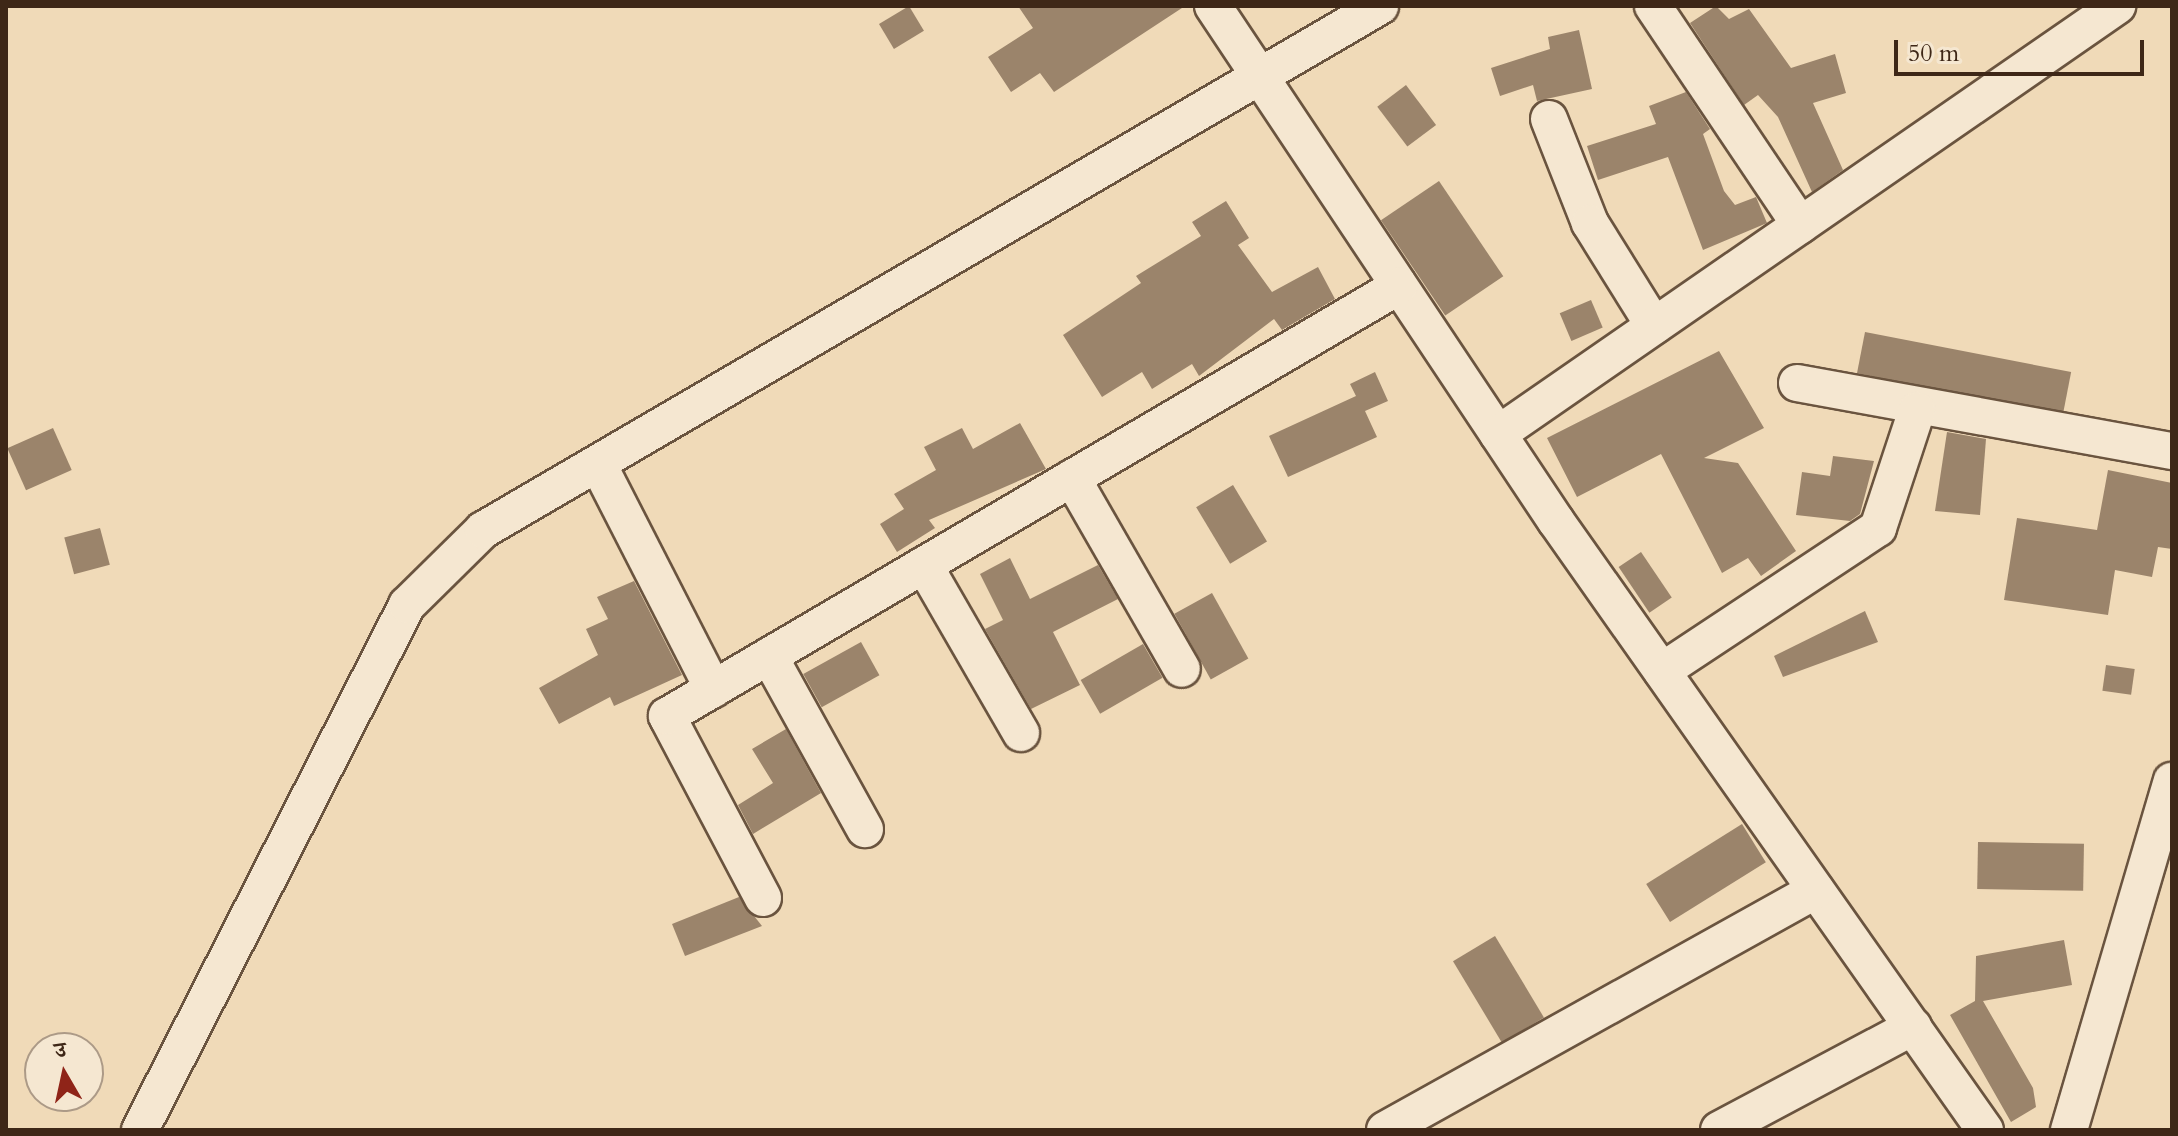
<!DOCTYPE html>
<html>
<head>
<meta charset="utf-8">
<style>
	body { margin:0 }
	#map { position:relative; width:2178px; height:1136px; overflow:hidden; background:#f0dab8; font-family:Cardo,"Noto Serif Devanagari",serif }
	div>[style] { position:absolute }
	.building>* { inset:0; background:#9b846b; transform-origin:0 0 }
	.roads { filter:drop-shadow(2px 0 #6a543f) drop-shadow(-2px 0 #6a543f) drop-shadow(0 2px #6a543f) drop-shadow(0 -2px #6a543f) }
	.street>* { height:36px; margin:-18px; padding:0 18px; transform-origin:18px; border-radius:18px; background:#f5e7d1 }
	span { translate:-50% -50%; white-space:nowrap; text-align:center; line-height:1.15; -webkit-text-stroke:6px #f5e7d1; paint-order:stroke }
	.frame { position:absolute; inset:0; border:8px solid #3e2717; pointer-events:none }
	.north { position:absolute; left:24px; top:1032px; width:80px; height:80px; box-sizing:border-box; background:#f5e7d1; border:2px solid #ac9a87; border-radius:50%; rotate:351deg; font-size:22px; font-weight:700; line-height:32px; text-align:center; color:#3e2717 }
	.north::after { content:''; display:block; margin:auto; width:28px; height:36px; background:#8f2418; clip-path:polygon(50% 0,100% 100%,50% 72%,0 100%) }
	.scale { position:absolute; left:1894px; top:40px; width:250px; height:36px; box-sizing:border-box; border:4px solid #3e2717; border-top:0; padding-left:10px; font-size:24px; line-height:28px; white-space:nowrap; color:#3e2717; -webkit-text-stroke:6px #f5e7d1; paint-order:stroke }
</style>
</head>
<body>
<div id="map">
	<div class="building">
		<div style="left:909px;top:6px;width:29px;height:35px;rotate:59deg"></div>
		<div style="clip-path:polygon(1018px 6px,1185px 6px,1054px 92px,1040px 73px,1011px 92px,988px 57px,1033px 28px)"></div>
		<div style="clip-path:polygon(1716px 6px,1729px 19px,1749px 9px,1791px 68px,1835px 54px,1846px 93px,1813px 103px,1843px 170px,1812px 192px,1778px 117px,1758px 95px,1744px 105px,1690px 23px)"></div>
		<div style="clip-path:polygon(1579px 30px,1592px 89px,1537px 101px,1533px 85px,1500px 96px,1491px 68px,1550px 49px,1548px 37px)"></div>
		<div style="left:1406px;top:85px;width:50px;height:36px;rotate:53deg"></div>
		<div style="clip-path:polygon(1686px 92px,1710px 129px,1703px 134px,1724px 191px,1735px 205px,1756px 197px,1767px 223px,1703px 250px,1668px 157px,1598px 180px,1587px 146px,1656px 124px,1649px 106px)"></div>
		<div style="left:1439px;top:181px;width:115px;height:70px;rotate:56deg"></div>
		<div style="clip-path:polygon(1226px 201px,1249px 238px,1238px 245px,1272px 292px,1318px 267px,1335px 299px,1282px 330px,1274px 319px,1199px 376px,1192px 364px,1152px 389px,1142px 372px,1102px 397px,1063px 335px,1141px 283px,1136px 276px,1201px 236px,1192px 222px)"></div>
		<div style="left:1591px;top:300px;width:30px;height:34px;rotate:67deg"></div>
		<div style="left:1865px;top:332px;width:210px;height:42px;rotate:11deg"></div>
		<div style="clip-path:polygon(1719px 351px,1764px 428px,1704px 458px,1738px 463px,1796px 551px,1761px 576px,1748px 558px,1722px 573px,1661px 454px,1577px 497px,1547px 438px)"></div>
		<div style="clip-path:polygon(1375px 372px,1388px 401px,1365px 411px,1377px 437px,1288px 477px,1269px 436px,1356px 396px,1350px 384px)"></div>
		<div style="clip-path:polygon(1020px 423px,1046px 469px,929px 520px,935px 528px,897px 552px,880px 524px,904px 509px,894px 494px,936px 470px,924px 447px,962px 428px,973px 449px)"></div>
		<div style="left:53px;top:428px;width:46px;height:50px;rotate:66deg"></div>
		<div style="clip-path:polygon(1947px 432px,1986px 439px,1980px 515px,1935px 511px)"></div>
		<div style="clip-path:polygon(1833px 456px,1874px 461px,1860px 514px,1850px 521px,1796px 515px,1802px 472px,1830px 476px)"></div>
		<div style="clip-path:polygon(2108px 470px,2172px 483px,2172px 549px,2158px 547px,2152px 577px,2115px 570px,2108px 615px,2004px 600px,2017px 518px,2097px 530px)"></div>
		<div style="left:1233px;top:485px;width:66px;height:43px;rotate:59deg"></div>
		<div style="left:100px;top:528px;width:38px;height:37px;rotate:75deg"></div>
		<div style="left:1641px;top:552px;width:55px;height:27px;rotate:56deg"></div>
		<div style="clip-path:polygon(1010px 558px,1030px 599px,1098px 565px,1118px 599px,1053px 632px,1080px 685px,1031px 709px,985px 629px,1003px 620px,980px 574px)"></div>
		<div style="clip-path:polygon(634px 581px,682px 675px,614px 706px,610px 697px,559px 724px,539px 688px,598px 655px,586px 629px,608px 619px,597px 597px)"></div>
		<div style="left:1212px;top:593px;width:75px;height:43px;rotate:61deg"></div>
		<div style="clip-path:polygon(1865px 611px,1878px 642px,1783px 677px,1774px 656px)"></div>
		<div style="left:861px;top:642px;width:38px;height:66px;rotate:61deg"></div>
		<div style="left:1143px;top:644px;width:39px;height:72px;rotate:60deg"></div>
		<div style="left:2106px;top:665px;width:29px;height:26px;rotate:8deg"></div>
		<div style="clip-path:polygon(786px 729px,821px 793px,753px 834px,738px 805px,773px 783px,752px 749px)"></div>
		<div style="left:1742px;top:824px;width:45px;height:113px;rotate:58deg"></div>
		<div style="left:1978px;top:842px;width:106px;height:47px;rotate:1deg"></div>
		<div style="clip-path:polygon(739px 897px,762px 926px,685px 956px,672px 924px)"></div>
		<div style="left:1495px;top:936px;width:95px;height:49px;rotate:59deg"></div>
		<div style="clip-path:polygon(2064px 940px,2072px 985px,1983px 1001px,2033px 1088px,2036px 1107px,2011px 1122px,1950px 1015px,1975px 1001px,1976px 956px)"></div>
	</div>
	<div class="roads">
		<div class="street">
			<div style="left:1213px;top:6px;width:619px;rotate:56.34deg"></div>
			<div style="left:1556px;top:521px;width:745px;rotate:54.84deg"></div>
			<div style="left:1653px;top:6px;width:264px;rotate:56.1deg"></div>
			<div style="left:1549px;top:119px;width:112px;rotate:68.5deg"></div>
			<div style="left:1590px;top:223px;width:121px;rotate:58.1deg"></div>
			<div style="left:1797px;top:383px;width:381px;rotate:10.3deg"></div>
			<div style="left:1498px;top:434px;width:753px;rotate:-34.66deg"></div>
			<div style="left:598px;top:464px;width:253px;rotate:62.9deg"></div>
			<div style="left:1072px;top:478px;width:220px;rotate:60.1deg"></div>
			<div style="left:924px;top:565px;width:194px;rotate:60deg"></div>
			<div style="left:769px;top:656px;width:198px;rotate:61deg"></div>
			<div style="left:1662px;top:671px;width:259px;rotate:-33.5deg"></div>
			<div style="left:1878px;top:528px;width:124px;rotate:-71.7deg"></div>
			<div style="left:763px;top:898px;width:206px;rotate:-117.8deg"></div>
			<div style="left:667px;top:716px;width:849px;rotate:-30.43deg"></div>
			<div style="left:140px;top:1130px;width:589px;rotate:-63.04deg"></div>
			<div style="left:407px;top:605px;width:107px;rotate:-44.6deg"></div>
			<div style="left:483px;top:530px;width:1039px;rotate:-30.29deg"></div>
			<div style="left:1385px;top:1130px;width:493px;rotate:-29.1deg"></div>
			<div style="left:1719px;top:1130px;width:220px;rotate:-28deg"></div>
			<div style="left:2069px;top:1130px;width:364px;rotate:-73.6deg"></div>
		</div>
	</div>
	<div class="frame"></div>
	<div class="north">उ</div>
	<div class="scale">50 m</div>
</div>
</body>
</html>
